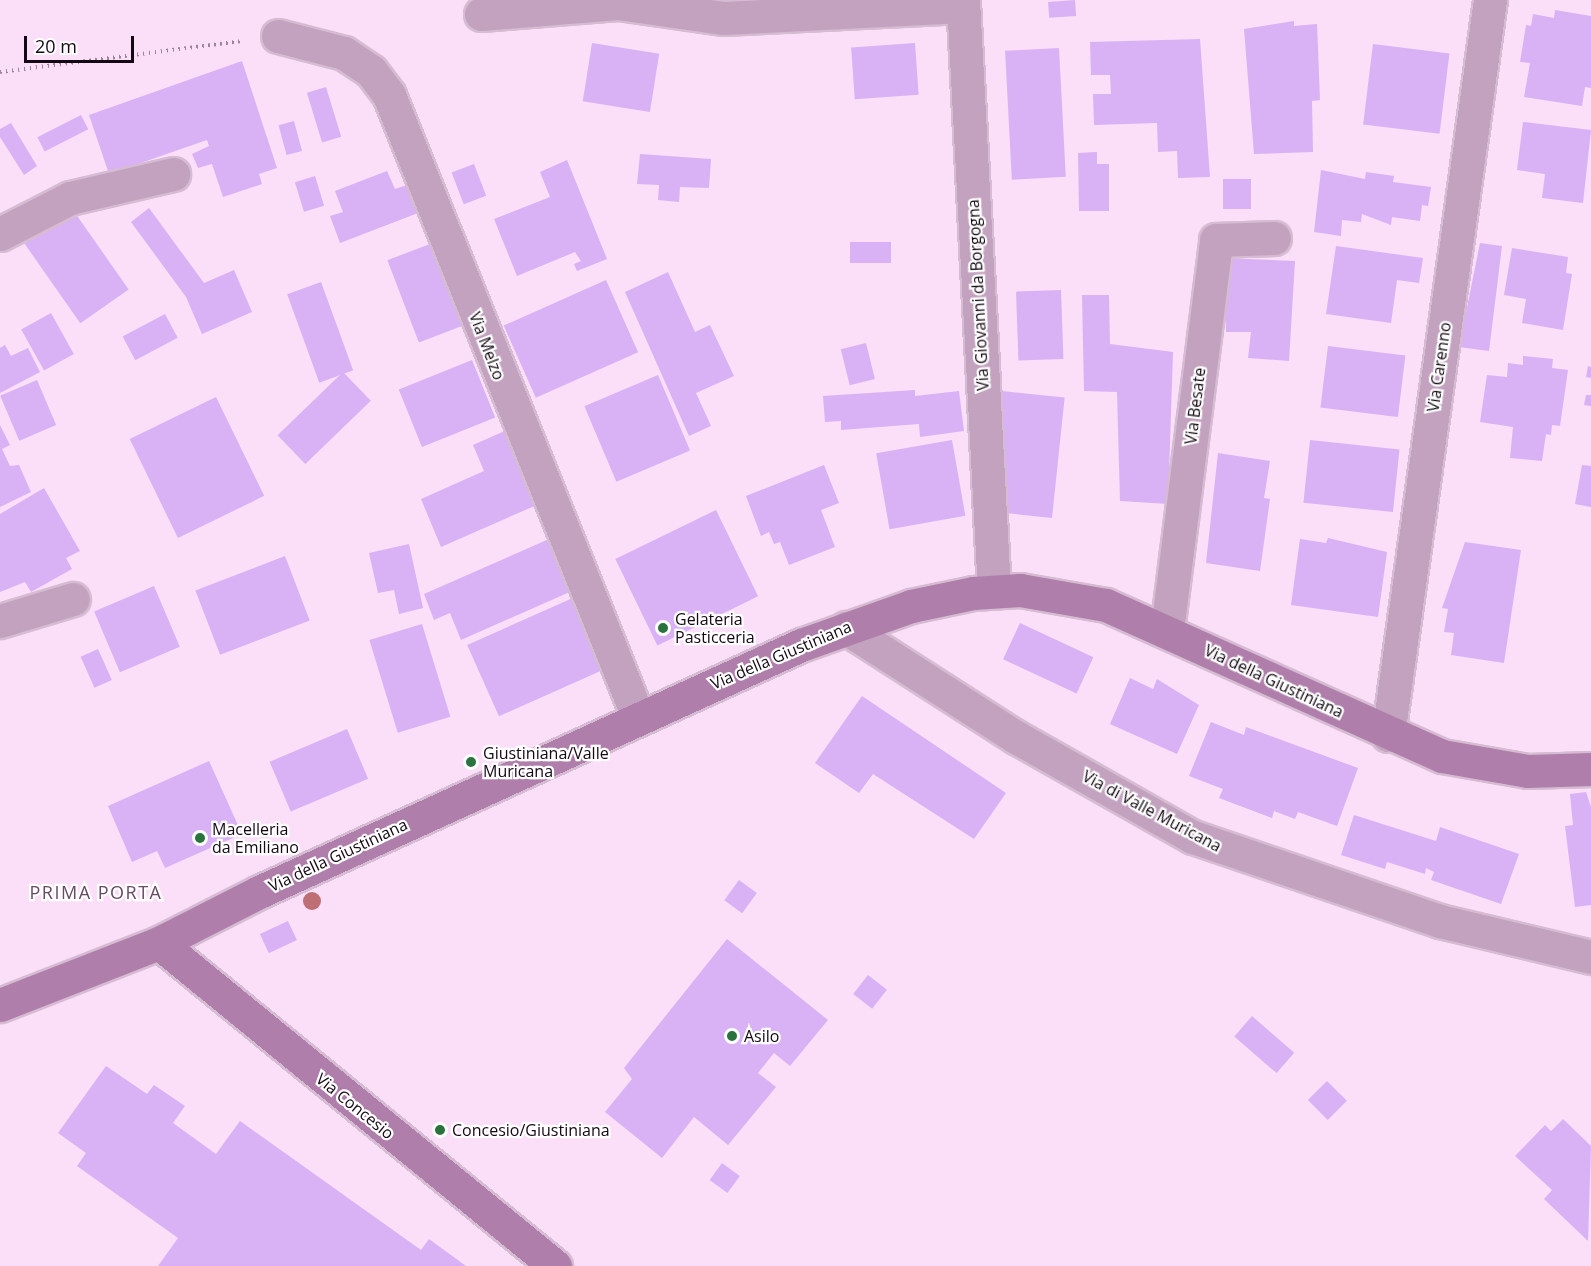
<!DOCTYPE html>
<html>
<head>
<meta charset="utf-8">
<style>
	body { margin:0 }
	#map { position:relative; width:1591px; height:1266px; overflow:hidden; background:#fbdef7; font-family:"Open Sans",sans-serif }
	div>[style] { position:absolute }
	.building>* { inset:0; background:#d8b2f5; transform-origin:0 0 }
	.path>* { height:4px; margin-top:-2px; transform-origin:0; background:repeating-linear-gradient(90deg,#9b8598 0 1.5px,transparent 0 6px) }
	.roads { filter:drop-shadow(2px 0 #d6bcd3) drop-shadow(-2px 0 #d6bcd3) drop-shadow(0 2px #d6bcd3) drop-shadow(0 -2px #d6bcd3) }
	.street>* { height:33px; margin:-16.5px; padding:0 16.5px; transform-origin:16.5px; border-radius:16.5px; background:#c3a2bf }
	.secondary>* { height:33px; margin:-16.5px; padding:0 16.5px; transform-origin:16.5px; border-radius:16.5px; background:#af7eaa }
	.trees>* { width:18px; height:18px; margin:-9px; border-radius:50%; background:#be6e75 }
	.dots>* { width:16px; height:16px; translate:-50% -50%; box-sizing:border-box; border:3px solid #fff; border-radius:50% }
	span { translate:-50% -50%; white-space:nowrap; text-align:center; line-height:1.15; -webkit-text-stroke:4.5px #fff; paint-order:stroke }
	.street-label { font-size:16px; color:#140913 }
	.poi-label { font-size:16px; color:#140913 }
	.left { translate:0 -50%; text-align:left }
	.neighbourhood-label { font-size:18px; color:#674a64; letter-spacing:1.5px }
	.scale { position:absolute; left:24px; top:36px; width:110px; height:27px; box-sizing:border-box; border:3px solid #140913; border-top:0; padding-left:8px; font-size:18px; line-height:21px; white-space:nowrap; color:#140913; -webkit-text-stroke:4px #fff; paint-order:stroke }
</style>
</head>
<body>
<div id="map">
	<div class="building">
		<div style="left:1075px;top:0;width:16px;height:27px;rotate:86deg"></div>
		<div style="clip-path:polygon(1555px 10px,1591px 16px,1591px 88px,1585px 87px,1582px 106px,1524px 97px,1530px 63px,1520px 62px,1526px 25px,1531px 26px,1533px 14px,1554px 18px)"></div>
		<div style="clip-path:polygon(1294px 21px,1294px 26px,1317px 24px,1320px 100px,1312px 101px,1313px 152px,1254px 154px,1244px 29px)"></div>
		<div style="clip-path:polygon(1200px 39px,1210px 177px,1178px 178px,1177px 151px,1158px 152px,1157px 123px,1094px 125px,1093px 94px,1111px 94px,1110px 75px,1091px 75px,1090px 42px)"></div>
		<div style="left:592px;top:43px;width:68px;height:59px;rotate:9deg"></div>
		<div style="left:915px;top:43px;width:52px;height:64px;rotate:86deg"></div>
		<div style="left:1373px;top:44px;width:77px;height:81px;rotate:7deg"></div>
		<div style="left:1059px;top:48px;width:129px;height:54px;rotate:87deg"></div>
		<div style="clip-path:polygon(242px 61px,277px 168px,259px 174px,262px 184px,223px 197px,212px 164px,198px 168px,192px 154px,209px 146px,207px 140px,109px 174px,89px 115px)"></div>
		<div style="left:326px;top:87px;width:52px;height:20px;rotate:73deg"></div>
		<div style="left:81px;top:115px;width:16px;height:49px;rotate:63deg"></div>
		<div style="left:294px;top:121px;width:31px;height:16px;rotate:75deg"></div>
		<div style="clip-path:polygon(1523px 122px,1591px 130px,1583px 203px,1542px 198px,1545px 174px,1517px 170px)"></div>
		<div style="clip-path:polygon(11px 123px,37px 166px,24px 175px,0 137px,0 129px)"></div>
		<div style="clip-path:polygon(1097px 152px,1097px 164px,1109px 164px,1109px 211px,1079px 211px,1078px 153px)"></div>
		<div style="clip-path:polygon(640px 154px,711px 159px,709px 188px,680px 187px,679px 202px,658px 200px,659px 185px,637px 184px)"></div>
		<div style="clip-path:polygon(567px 160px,607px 259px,577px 271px,574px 264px,581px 261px,575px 252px,517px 276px,494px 219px,550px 197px,540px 172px)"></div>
		<div style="left:474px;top:164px;width:34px;height:24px;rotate:69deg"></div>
		<div style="clip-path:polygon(1321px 170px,1365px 179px,1366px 172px,1394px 176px,1393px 182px,1431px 187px,1428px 206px,1422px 205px,1420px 221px,1392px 217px,1391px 225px,1362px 214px,1361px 222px,1342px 220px,1341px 236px,1314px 232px)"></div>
		<div style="clip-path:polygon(387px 171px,395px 189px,407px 185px,418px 213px,340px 243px,330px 216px,343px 212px,335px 191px)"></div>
		<div style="left:315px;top:176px;width:31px;height:21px;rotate:73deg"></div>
		<div style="left:1223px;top:179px;width:28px;height:30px"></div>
		<div style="clip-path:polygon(149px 208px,204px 283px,234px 270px,252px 312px,202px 334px,186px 297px,131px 222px)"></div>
		<div style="left:73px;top:210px;width:97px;height:59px;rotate:55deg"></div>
		<div style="left:435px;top:242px;width:88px;height:51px;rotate:69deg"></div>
		<div style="left:850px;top:242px;width:41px;height:21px"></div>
		<div style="clip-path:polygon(1480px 243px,1502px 246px,1489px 351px,1459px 347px)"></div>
		<div style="clip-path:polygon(1336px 246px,1423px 258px,1419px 283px,1397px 280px,1391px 323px,1326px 314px)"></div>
		<div style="clip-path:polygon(1512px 248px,1568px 257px,1566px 273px,1572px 274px,1563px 330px,1522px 323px,1526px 299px,1504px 295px)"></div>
		<div style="clip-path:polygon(1224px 258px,1295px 261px,1289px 361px,1248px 358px,1251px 332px,1226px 332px)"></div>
		<div style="clip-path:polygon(668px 272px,695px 332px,710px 325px,734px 376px,696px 393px,711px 426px,689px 436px,625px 292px)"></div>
		<div style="left:606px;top:280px;width:79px;height:112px;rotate:66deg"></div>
		<div style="left:321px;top:282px;width:94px;height:36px;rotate:70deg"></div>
		<div style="left:1061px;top:290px;width:69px;height:45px;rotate:88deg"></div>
		<div style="clip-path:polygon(1082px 295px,1109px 295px,1110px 344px,1173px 352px,1168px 504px,1120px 501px,1117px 392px,1084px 391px)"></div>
		<div style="left:51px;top:313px;width:47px;height:34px;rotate:61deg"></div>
		<div style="left:165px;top:314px;width:27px;height:48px;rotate:62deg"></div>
		<div style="left:866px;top:343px;width:37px;height:26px;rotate:76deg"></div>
		<div style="clip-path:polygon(5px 345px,11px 356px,28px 348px,40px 372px,0 393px,0 348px)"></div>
		<div style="left:1328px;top:346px;width:78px;height:62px;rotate:7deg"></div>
		<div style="clip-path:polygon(1523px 356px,1553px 359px,1552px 368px,1568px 370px,1560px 426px,1552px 425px,1551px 435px,1546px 434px,1542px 461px,1510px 458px,1513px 427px,1480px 422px,1487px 375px,1507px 377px,1508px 363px,1523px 365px)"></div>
		<div style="left:472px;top:360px;width:62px;height:79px;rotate:68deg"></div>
		<div style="clip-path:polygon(1588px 366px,1591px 367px,1591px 378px,1586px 377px)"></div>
		<div style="left:343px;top:372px;width:40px;height:91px;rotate:46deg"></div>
		<div style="left:658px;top:375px;width:82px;height:80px;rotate:67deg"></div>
		<div style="left:37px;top:380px;width:49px;height:40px;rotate:67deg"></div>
		<div style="clip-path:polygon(915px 390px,915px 396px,959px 391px,964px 431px,920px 437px,919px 424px,841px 430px,841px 421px,825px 422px,823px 396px)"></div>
		<div style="left:1002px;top:391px;width:63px;height:121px;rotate:6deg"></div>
		<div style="clip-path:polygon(1586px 395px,1591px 395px,1591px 406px,1584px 405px)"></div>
		<div style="left:216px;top:397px;width:110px;height:96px;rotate:64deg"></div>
		<div style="clip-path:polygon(0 425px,10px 445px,2px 449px,10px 466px,19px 465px,31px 492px,0 507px)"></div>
		<div style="clip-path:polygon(507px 430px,539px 504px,441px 547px,421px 499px,484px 471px,473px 445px)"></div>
		<div style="left:952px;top:440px;width:77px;height:77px;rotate:80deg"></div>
		<div style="left:1310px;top:440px;width:90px;height:63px;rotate:6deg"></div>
		<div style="clip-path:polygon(1218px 453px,1270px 461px,1264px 498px,1270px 499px,1260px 571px,1206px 563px)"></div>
		<div style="clip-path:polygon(824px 465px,839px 503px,821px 510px,835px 547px,789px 565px,780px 542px,774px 544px,769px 532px,761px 536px,746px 496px)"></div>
		<div style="clip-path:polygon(1582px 465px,1591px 466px,1591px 507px,1575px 504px)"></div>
		<div style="clip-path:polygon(44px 488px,80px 551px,66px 558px,72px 569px,31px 592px,25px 582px,0 592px,0 514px)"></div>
		<div style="left:716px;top:510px;width:96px;height:112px;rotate:64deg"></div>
		<div style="clip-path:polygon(1328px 538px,1387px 552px,1378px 617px,1291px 605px,1300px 539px,1326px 543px)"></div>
		<div style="clip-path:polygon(549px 539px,572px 591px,461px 640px,450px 613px,434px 620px,424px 594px)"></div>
		<div style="clip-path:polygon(1465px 542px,1521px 550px,1504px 663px,1451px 655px,1454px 633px,1444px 632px,1448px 609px,1442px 608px)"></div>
		<div style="clip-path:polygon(409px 544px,423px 608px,399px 614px,394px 590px,378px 593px,369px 553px)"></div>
		<div style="left:285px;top:556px;width:69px;height:96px;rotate:69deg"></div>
		<div style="left:154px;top:586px;width:66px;height:65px;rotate:67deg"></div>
		<div style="left:575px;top:597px;width:78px;height:118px;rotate:66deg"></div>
		<div style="left:1020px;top:623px;width:81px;height:40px;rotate:25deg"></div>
		<div style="left:422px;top:624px;width:97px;height:55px;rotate:73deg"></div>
		<div style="left:98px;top:649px;width:34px;height:19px;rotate:66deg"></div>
		<div style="clip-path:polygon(1130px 678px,1153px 689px,1157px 679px,1199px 705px,1177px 754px,1110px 724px)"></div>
		<div style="clip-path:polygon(862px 696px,1006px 793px,974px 839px,873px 774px,859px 793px,815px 763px)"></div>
		<div style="clip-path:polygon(1211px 722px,1244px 735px,1246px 727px,1358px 768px,1337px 826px,1298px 812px,1295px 819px,1274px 811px,1272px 818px,1219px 798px,1223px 789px,1189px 776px)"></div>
		<div style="left:347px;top:729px;width:54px;height:84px;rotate:67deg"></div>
		<div style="clip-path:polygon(209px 761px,242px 834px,165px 868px,157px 851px,132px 862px,108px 806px)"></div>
		<div style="clip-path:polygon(1586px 792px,1591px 807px,1591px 905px,1575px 907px,1565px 826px,1573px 825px,1570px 794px)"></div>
		<div style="clip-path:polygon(1354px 815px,1436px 841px,1440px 827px,1519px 854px,1501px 904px,1431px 880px,1434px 872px,1426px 868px,1425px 874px,1387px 862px,1385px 869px,1341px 855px)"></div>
		<div style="left:739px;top:880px;width:22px;height:25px;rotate:36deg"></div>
		<div style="left:288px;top:921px;width:21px;height:31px;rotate:65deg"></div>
		<div style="clip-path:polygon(727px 939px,828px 1020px,790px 1066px,774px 1053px,758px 1073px,776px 1087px,728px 1145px,694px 1117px,662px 1158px,605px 1112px,632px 1079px,624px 1068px)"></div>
		<div style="left:868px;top:975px;width:24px;height:24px;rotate:38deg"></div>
		<div style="left:1252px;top:1016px;width:56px;height:27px;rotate:41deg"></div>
		<div style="clip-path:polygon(106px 1066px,147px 1094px,154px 1085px,185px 1106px,173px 1123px,216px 1154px,240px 1121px,421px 1250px,429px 1239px,466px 1266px,158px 1266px,178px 1238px,77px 1166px,86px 1153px,58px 1133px)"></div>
		<div style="left:1327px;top:1081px;width:28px;height:27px;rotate:45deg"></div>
		<div style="clip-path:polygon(1563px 1119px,1591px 1146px,1588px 1241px,1544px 1199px,1552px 1190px,1515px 1156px,1545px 1125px,1551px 1131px)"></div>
		<div style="left:722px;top:1163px;width:22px;height:21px;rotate:36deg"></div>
	</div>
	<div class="path">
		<div style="left:0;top:72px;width:245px;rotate:-7.3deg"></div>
	</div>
	<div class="roads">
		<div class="street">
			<div style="left:963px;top:0;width:592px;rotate:87deg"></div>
			<div style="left:481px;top:14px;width:137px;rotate:-4.6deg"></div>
			<div style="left:618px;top:3px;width:107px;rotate:8.1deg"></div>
			<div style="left:724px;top:18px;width:239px;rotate:-2.9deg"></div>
			<div style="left:278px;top:36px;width:68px;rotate:14.4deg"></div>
			<div style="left:344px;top:53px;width:32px;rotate:34deg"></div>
			<div style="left:371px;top:71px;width:30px;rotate:53deg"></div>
			<div style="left:389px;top:95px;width:670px;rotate:68.18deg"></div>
			<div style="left:0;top:234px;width:79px;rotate:-27.2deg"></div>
			<div style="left:70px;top:198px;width:106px;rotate:-13.1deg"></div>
			<div style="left:0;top:621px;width:76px;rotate:-16.8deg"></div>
			<div style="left:846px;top:628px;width:202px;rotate:32.7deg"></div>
			<div style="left:1016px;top:737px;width:203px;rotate:29.5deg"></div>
			<div style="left:1193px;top:837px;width:261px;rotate:18.8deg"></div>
			<div style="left:1440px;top:921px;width:155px;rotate:13.4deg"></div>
			<div style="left:1167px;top:630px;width:393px;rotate:-82.8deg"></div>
			<div style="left:1216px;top:240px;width:58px;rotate:-2deg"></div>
			<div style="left:1388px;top:735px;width:742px;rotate:-82.1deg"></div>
		</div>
		<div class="secondary">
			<div style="left:159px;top:943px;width:511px;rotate:39.2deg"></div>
			<div style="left:0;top:1005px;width:171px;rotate:-21.3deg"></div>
			<div style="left:159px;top:943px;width:112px;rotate:-27deg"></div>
			<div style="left:259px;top:892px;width:596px;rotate:-24.5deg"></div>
			<div style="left:801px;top:645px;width:117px;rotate:-19.5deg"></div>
			<div style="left:911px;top:606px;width:63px;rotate:-11.8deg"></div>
			<div style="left:973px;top:593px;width:47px;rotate:-3.7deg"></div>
			<div style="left:1020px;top:590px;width:87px;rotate:9.9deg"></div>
			<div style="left:1106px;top:605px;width:368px;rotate:24.2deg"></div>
			<div style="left:1442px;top:756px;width:87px;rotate:9.9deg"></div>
			<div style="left:1528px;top:771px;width:63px;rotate:-1.8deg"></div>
		</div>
	</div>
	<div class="trees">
		<div style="left:312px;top:901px"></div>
	</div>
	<div class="dots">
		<div style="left:663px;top:628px;background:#2a723e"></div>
		<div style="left:471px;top:762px;background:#2a723e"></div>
		<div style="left:200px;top:838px;background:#2a723e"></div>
		<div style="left:732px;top:1036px;background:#2a723e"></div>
		<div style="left:440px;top:1130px;background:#2a723e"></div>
	</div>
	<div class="street-label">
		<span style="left:978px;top:295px;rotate:-93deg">Via Giovanni da Borgogna</span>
		<span style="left:487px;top:346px;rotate:69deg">Via Melzo</span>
		<span style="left:1439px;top:367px;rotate:-82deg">Via Carenno</span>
		<span style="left:1195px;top:406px;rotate:-83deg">Via Besate</span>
		<span style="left:781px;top:655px;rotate:-23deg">Via della Giustiniana</span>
		<span style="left:1274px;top:681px;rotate:25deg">Via della Giustiniana</span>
		<span style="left:1152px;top:811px;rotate:28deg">Via di Valle Muricana</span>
		<span style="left:338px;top:855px;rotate:-25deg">Via della Giustiniana</span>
		<span style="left:355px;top:1106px;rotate:39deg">Via Concesio</span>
	</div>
	<div class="poi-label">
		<span class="left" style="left:675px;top:628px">Gelateria<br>Pasticceria</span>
		<span class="left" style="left:483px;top:762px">Giustiniana/Valle<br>Muricana</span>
		<span class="left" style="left:212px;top:838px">Macelleria<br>da Emiliano</span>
		<span class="left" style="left:744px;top:1036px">Asilo</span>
		<span class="left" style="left:452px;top:1130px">Concesio/Giustiniana</span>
	</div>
	<div class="neighbourhood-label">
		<span style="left:96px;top:892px">PRIMA PORTA</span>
	</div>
	<div class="scale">20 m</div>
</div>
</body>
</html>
